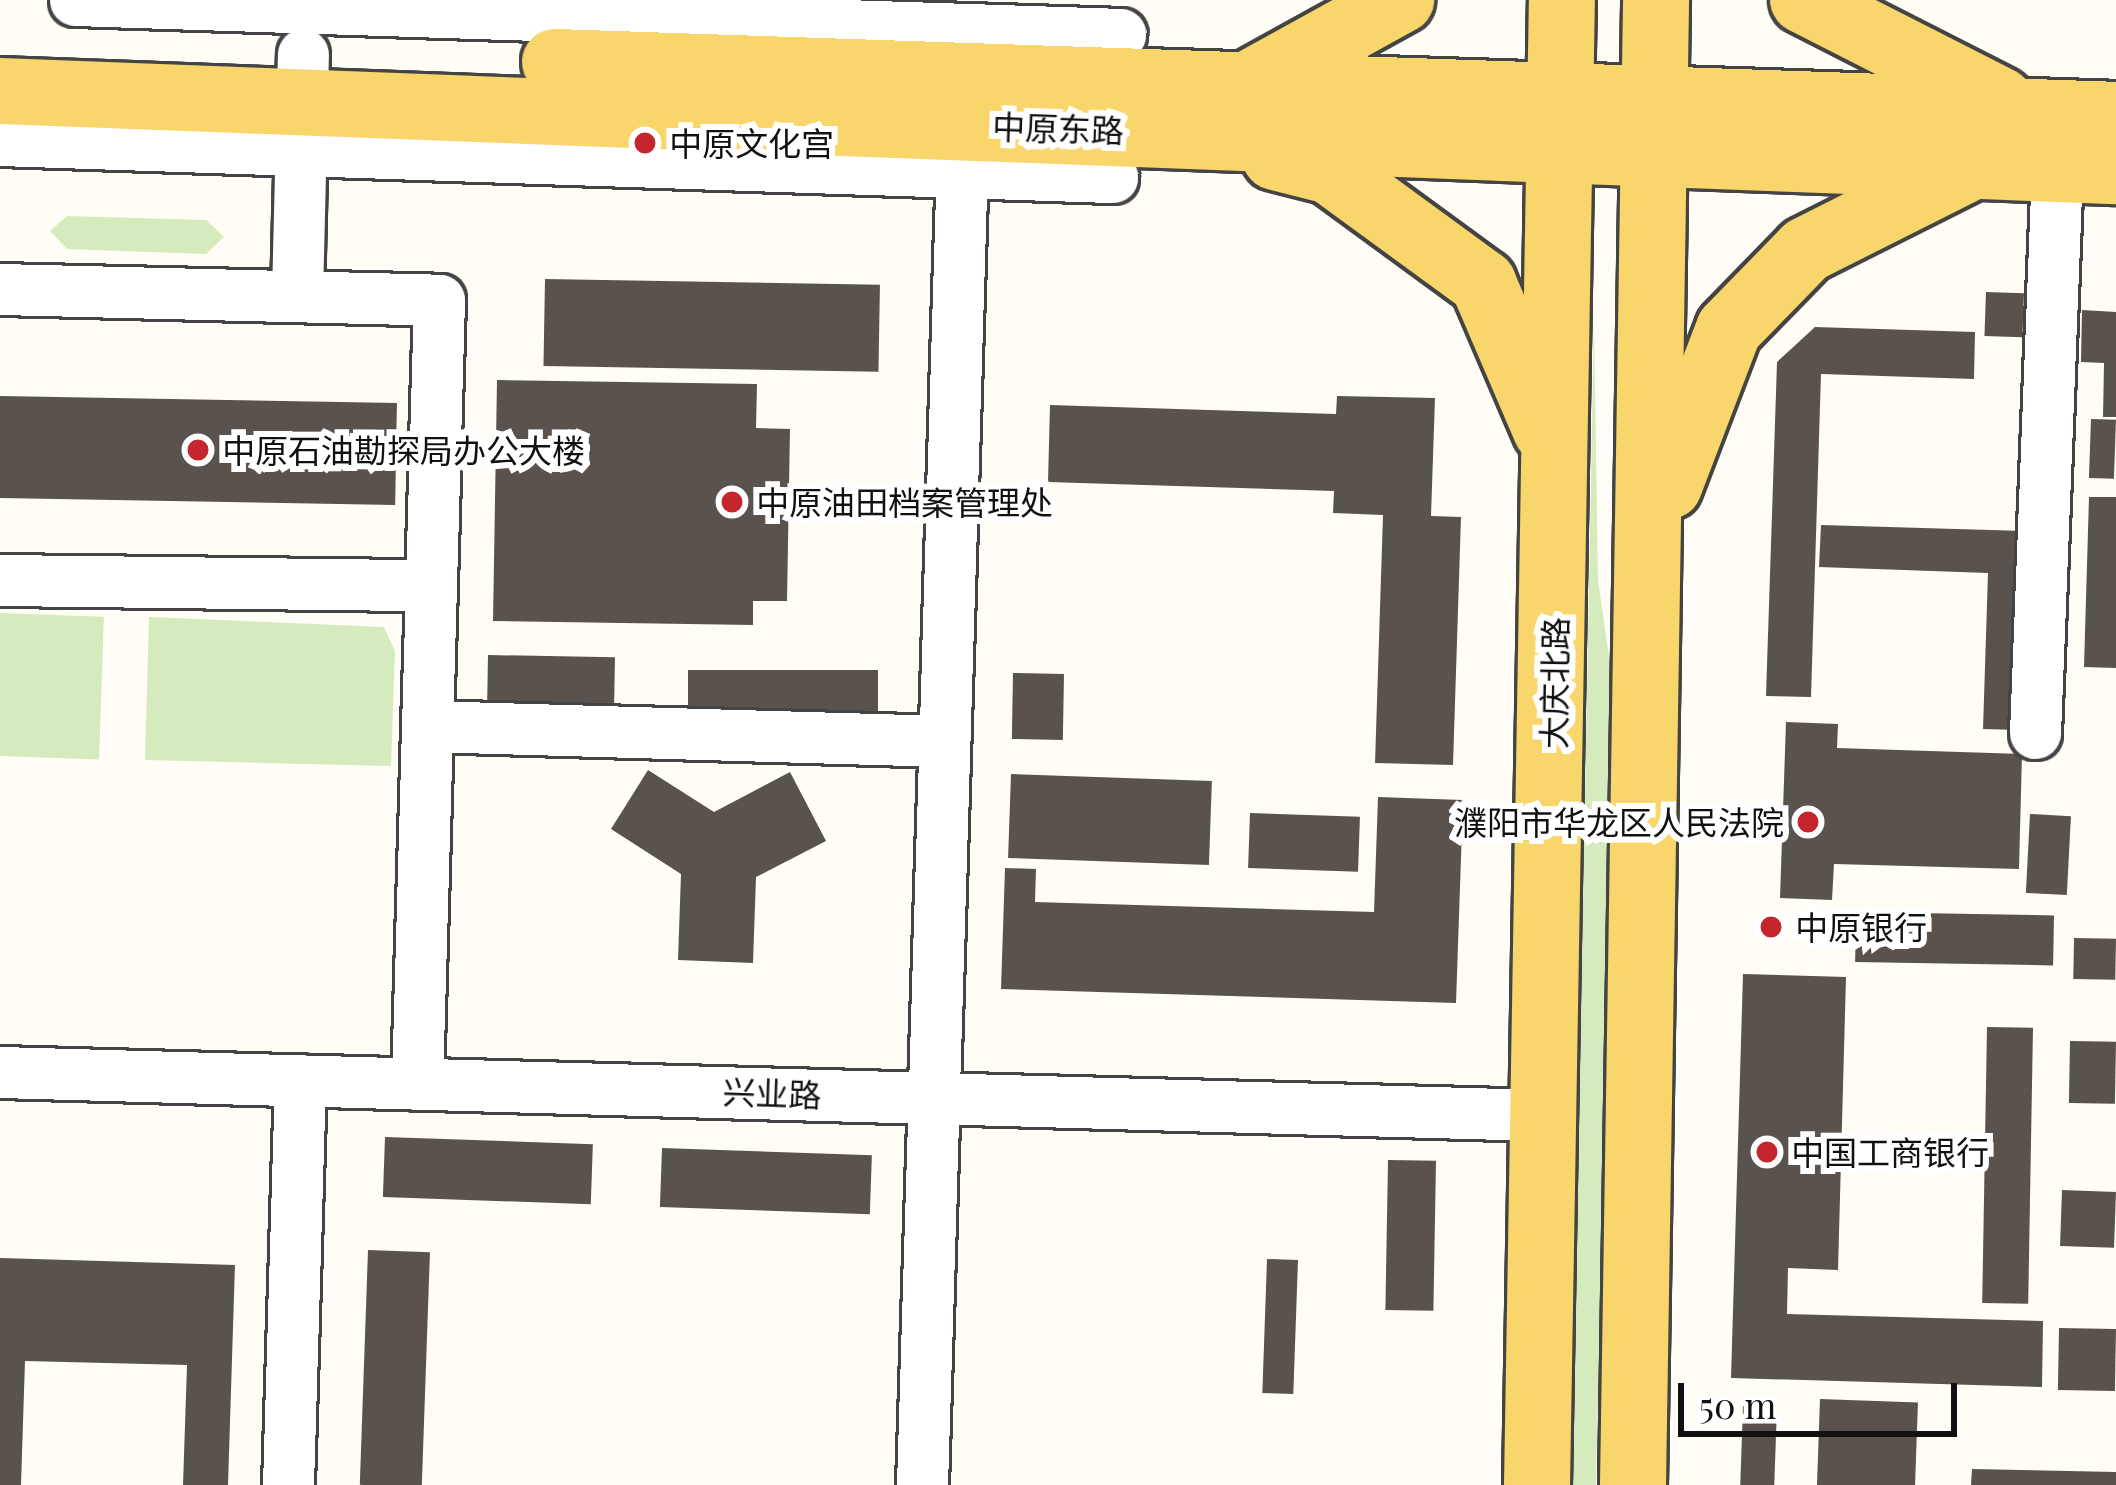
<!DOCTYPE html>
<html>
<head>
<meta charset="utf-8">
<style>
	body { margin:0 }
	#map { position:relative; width:2116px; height:1485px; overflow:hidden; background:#fffdf5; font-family:"Playfair Display","Noto Sans SC",serif }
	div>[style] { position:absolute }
	.green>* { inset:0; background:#d5ebbd; transform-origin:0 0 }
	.building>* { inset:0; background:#5a524d; transform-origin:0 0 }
	.roads { filter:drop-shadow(3px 0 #444) drop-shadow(-3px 0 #444) drop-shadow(0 3px #444) drop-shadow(0 -3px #444) }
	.minor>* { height:51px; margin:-25.5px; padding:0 25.5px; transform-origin:25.5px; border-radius:25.5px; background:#fff }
	.major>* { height:66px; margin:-33px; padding:0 33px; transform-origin:33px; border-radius:33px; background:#f9d66b }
	.dots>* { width:33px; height:33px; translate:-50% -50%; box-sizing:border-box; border:6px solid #fff; border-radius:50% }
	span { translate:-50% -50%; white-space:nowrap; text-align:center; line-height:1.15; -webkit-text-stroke:12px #fff; paint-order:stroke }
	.street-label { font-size:33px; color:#111 }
	.poi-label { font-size:33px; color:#111 }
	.left { translate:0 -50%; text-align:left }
	.right { translate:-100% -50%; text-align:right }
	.scale { position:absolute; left:1678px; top:1383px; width:279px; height:54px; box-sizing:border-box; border:6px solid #111; border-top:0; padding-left:15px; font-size:36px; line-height:42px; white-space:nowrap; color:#111; -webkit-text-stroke:9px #fff; paint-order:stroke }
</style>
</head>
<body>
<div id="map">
	<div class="green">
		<div style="clip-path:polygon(67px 216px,206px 220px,224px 237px,206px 254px,67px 249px,50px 231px)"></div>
		<div style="clip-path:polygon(1594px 321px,1598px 581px,1614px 691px,1596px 1485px,1572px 1485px)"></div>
		<div style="left:0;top:613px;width:104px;height:143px;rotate:2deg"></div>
		<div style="clip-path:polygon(149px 617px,384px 627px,395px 651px,391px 766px,145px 760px)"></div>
	</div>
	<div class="building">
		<div style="left:545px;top:279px;width:335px;height:87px;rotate:1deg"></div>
		<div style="left:1986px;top:292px;width:38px;height:44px;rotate:2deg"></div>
		<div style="clip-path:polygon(2082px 310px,2116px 312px,2116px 417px,2103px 417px,2104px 363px,2081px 362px)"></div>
		<div style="clip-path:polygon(1815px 327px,1975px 332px,1974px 379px,1821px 374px,1811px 697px,1766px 696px,1777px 362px)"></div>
		<div style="clip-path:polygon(497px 380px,757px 384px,756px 428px,790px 429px,787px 601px,753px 601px,753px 625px,493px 621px)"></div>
		<div style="left:0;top:396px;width:397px;height:102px;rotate:1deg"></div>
		<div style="clip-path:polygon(1337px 396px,1435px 398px,1431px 516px,1461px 517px,1453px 765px,1375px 763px,1383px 515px,1333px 513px,1334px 491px,1048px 482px,1050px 405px,1336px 414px)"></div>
		<div style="left:2091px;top:419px;width:25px;height:59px;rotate:2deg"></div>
		<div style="clip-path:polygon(2089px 497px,2116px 497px,2116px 668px,2084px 667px)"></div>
		<div style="clip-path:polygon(1821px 525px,2024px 531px,2018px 730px,1983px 729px,1988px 573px,1819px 567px)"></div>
		<div style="left:488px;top:655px;width:127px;height:49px;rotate:1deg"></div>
		<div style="left:688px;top:670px;width:190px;height:43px"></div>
		<div style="left:1013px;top:673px;width:51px;height:66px;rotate:1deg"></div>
		<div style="clip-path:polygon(1786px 722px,1838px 724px,1837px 748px,2022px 754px,2019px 869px,1834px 864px,1832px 900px,1780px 898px)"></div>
		<div style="clip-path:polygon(648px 770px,714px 812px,790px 772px,826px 841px,756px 877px,753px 963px,678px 960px,681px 874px,611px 829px)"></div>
		<div style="left:1011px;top:774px;width:201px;height:84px;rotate:2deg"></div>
		<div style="clip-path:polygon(1378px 797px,1463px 800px,1456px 1003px,1001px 989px,1005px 868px,1036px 869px,1035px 902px,1374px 912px)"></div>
		<div style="left:1250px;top:813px;width:110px;height:55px;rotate:2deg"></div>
		<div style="left:2030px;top:814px;width:41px;height:79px;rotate:3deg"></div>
		<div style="left:1856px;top:912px;width:198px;height:50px;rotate:1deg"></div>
		<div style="left:2074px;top:938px;width:42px;height:41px;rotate:1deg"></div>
		<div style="clip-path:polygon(1743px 974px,1846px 977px,1838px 1270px,1788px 1268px,1787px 1314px,2043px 1321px,2042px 1387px,1731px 1378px)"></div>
		<div style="left:1987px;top:1027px;width:46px;height:276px;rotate:1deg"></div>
		<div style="left:2070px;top:1041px;width:46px;height:62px;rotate:1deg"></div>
		<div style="left:385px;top:1137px;width:208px;height:60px;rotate:2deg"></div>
		<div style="left:662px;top:1148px;width:210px;height:59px;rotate:2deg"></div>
		<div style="left:1388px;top:1160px;width:48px;height:150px;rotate:1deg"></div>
		<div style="left:2062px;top:1190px;width:54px;height:56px;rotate:2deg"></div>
		<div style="left:368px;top:1250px;width:62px;height:235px;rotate:2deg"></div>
		<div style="clip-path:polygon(0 1258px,235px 1265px,228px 1485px,183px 1485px,187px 1365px,25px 1361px,21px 1485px,0 1485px)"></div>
		<div style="left:1267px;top:1259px;width:31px;height:134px;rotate:2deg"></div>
		<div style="left:2059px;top:1328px;width:57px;height:62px;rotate:1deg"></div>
		<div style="left:1820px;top:1399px;width:98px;height:86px;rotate:2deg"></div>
		<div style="left:1743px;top:1406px;width:34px;height:79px;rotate:2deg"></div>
		<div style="clip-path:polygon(1972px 1469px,2116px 1472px,2116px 1485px,1971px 1485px)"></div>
	</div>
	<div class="roads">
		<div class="minor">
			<div style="left:75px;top:0;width:1046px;rotate:1.86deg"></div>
			<div style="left:0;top:140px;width:1113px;rotate:1.91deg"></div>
			<div style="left:0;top:289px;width:439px;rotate:1.4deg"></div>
			<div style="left:439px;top:300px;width:784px;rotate:91.61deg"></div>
			<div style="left:297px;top:296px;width:242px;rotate:-88.6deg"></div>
			<div style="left:0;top:580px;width:431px;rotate:0.7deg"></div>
			<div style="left:427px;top:726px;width:517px;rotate:1.66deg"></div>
			<div style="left:2035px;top:733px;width:564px;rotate:-87.77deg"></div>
			<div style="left:0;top:1072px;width:1544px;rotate:1.6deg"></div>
			<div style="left:288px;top:1485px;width:405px;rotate:-88.3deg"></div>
			<div style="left:922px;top:1485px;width:1361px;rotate:-88.27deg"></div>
		</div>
		<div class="major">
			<div style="left:1803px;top:0;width:222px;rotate:27deg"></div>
			<div style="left:555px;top:62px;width:1562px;rotate:1.94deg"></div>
			<div style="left:1256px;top:80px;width:166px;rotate:-28.9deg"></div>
			<div style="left:0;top:91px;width:2118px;rotate:2.17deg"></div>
			<div style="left:1275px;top:157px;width:57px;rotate:14.3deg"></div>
			<div style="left:1330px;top:171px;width:190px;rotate:36.2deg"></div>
			<div style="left:1483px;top:283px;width:160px;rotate:66.8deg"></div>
			<div style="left:1669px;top:486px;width:168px;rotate:-69.1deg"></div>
			<div style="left:1729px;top:329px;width:110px;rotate:-45.7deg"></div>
			<div style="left:1806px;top:250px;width:176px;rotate:-26.7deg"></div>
			<div style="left:1537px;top:1485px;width:1485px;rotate:-89.04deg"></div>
			<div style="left:1633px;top:1485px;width:1485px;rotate:-89.11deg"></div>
		</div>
	</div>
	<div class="dots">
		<div style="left:645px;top:143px;background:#c4262e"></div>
		<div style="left:198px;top:450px;background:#c4262e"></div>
		<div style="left:732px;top:502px;background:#c4262e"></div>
		<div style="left:1808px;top:822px;background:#c4262e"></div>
		<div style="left:1771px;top:927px;background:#c4262e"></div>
		<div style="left:1767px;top:1152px;background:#c4262e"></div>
	</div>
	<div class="street-label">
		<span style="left:1058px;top:128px;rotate:2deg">中原东路</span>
		<span style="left:1554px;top:683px;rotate:-89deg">大庆北路</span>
		<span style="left:772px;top:1093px;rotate:2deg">兴业路</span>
	</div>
	<div class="poi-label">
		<span class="left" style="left:669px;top:143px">中原文化宫</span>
		<span class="left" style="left:222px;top:450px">中原石油勘探局办公大楼</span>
		<span class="left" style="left:756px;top:502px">中原油田档案管理处</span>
		<span class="right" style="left:1784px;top:822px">濮阳市华龙区人民法院</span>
		<span class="left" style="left:1795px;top:927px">中原银行</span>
		<span class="left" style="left:1791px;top:1152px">中国工商银行</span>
	</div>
	<div class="scale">50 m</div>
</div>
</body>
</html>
